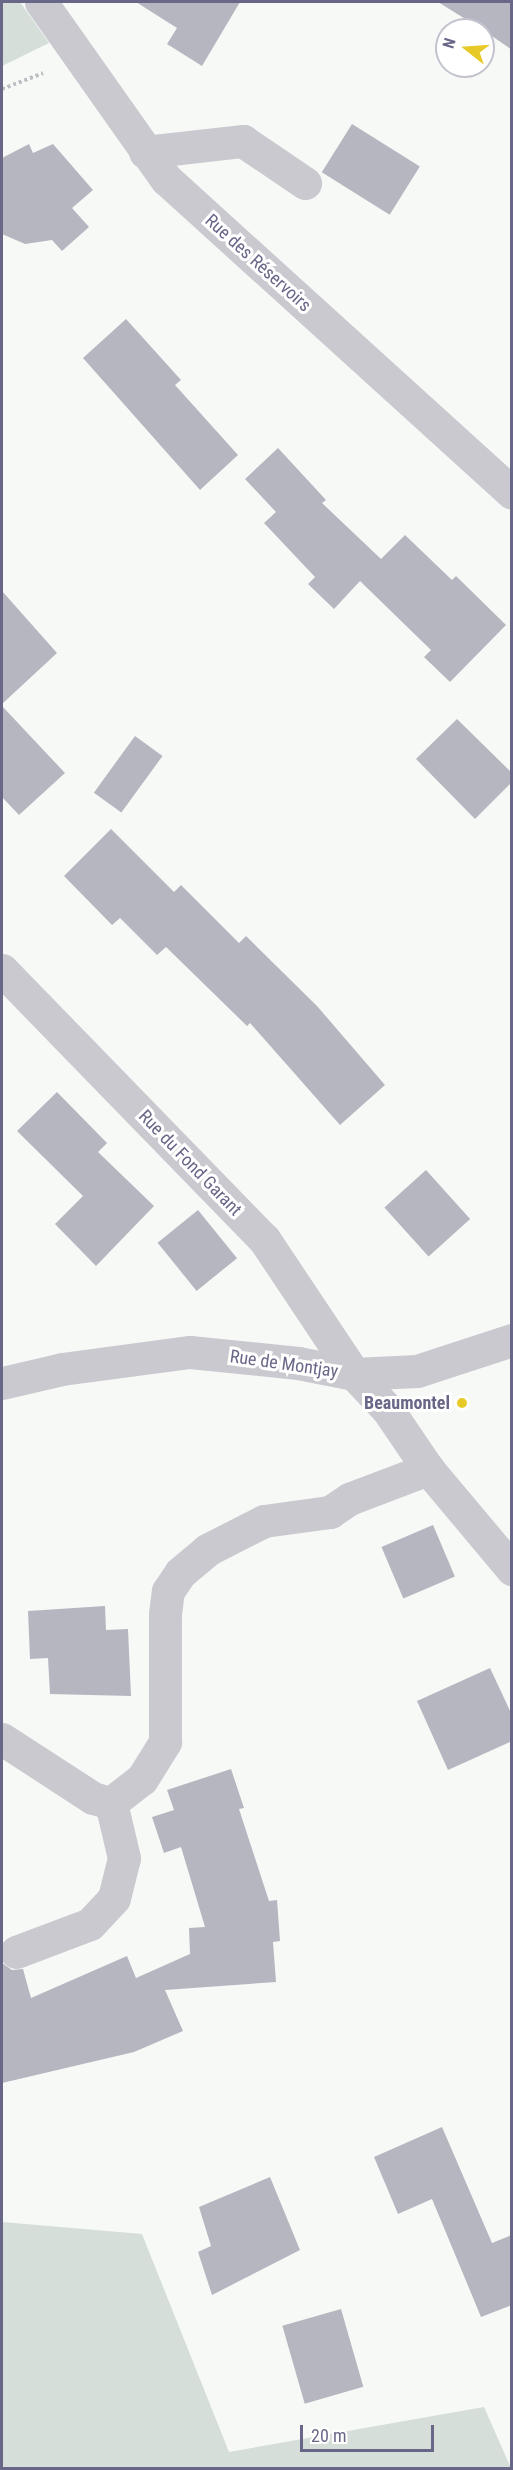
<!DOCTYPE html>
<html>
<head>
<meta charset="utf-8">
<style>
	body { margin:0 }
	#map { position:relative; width:513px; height:2470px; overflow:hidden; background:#f7f9f6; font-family:"Roboto Condensed",sans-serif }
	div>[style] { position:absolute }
	.green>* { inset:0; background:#d5ded8 }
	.building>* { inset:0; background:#b6b6c1; transform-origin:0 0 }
	.path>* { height:4px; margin-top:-2px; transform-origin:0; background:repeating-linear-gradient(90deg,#bfbec4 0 3px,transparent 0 6px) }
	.minor>* { height:33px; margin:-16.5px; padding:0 16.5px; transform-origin:16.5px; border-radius:16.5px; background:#cac9d0 }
	.dots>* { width:16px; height:16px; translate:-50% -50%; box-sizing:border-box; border:3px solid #fff; border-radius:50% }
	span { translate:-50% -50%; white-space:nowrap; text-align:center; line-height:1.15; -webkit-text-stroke:6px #fff; paint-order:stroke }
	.street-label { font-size:18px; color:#696788 }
	.poi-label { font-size:18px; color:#696788; font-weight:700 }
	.right { translate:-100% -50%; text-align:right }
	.frame { position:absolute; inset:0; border:3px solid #696788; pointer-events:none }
	.north { position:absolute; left:435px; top:18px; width:60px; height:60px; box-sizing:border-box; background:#fff; border:2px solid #c3c2cf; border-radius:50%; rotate:287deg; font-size:16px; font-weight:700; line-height:24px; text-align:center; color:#696788 }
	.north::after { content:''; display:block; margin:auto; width:21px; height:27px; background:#e7ca28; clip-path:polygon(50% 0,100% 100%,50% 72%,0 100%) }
	.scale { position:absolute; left:300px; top:2425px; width:134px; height:27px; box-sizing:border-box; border:3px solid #696788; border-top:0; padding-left:8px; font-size:18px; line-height:21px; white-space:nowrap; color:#696788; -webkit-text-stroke:4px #fff; paint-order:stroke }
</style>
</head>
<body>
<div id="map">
	<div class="green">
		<div style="clip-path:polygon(2px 2px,20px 2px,49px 43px,2px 66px)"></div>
		<div style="clip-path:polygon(2px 2222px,142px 2234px,229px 2452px,484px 2407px,511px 2468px,2px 2468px)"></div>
	</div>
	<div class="building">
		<div style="clip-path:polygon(136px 2px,240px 2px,202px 66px,167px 44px,177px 28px)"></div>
		<div style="clip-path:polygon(438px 2px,512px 2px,512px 50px,483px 30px)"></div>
		<div style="left:352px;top:124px;width:80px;height:57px;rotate:32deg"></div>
		<div style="clip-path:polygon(29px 144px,33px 153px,53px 144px,93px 190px,72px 208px,89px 227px,62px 251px,52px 240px,25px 244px,2px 234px,2px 158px)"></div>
		<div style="clip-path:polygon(126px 319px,181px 380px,175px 385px,238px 455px,200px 490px,83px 358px)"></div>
		<div style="clip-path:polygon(278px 448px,326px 500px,322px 503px,381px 559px,405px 535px,452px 580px,456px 576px,506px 625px,450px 682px,424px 657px,431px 650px,360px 581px,334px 609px,308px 584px,315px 577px,264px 523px,276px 512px,245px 479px)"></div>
		<div style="clip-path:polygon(2px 591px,57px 653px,2px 704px)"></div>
		<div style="clip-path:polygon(2px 706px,65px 773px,19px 815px,2px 797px)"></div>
		<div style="clip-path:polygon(457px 719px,512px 773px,512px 782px,475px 819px,416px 759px)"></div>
		<div style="left:135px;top:736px;width:34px;height:70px;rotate:36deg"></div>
		<div style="clip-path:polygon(111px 829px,174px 892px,181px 885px,239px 943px,246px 936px,317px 1006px,385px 1085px,340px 1125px,250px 1023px,247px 1026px,166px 947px,157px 955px,120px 918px,112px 925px,64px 876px)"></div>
		<div style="clip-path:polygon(57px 1092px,107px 1143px,98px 1152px,154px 1206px,96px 1266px,55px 1224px,83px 1196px,17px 1131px)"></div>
		<div style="left:426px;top:1170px;width:66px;height:56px;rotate:48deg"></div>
		<div style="left:198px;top:1210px;width:62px;height:52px;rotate:51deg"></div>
		<div style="left:433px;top:1525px;width:56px;height:56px;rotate:67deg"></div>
		<div style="clip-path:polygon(105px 1606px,106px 1630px,128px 1629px,131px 1696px,50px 1694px,48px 1658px,30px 1659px,28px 1611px)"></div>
		<div style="clip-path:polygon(490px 1668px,512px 1715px,512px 1741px,448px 1770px,417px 1701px)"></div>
		<div style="clip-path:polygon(231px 1769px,244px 1808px,239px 1809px,269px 1901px,277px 1900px,280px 1941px,273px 1942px,276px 1982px,165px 1990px,183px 2031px,134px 2052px,2px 2083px,2px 1963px,12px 1970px,23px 1969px,31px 1998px,127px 1956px,136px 1978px,190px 1954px,189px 1928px,205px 1927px,181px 1847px,164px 1853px,152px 1817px,174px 1810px,167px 1790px)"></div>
		<div style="clip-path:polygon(442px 2127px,492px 2243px,512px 2235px,512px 2305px,481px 2317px,432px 2199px,398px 2214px,374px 2157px)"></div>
		<div style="clip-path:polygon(270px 2177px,300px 2250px,212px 2295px,198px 2252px,211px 2246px,199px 2207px)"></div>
		<div style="left:341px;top:2309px;width:81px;height:61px;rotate:74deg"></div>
	</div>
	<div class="path">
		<div style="left:2px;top:89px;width:44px;rotate:-21.3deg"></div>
	</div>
	<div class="minor">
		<div style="left:41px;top:2px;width:217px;rotate:54.8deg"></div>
		<div style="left:166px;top:179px;width:467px;rotate:42.2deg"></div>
		<div style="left:145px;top:152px;width:99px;rotate:-6.4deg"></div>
		<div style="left:243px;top:141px;width:75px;rotate:34.1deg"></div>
		<div style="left:2px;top:970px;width:376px;rotate:45.8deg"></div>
		<div style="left:264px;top:1239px;width:162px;rotate:56.3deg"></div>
		<div style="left:354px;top:1374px;width:50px;rotate:46.6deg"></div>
		<div style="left:388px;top:1410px;width:71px;rotate:55.9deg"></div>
		<div style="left:428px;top:1469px;width:131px;rotate:50deg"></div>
		<div style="left:2px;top:1383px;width:62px;rotate:-13.1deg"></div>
		<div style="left:62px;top:1369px;width:129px;rotate:-7.6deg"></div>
		<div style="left:190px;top:1352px;width:109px;rotate:5.8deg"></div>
		<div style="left:298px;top:1363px;width:57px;rotate:11.1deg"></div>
		<div style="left:354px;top:1374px;width:63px;rotate:-2.7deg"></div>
		<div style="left:417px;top:1371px;width:100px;rotate:-18.1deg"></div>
		<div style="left:2px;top:1739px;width:108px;rotate:33deg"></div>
		<div style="left:93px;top:1798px;width:19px;rotate:16deg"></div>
		<div style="left:111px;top:1803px;width:39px;rotate:-38deg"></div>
		<div style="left:142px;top:1779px;width:44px;rotate:-58.1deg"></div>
		<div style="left:165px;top:1742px;width:128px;rotate:-90deg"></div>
		<div style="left:165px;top:1614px;width:23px;rotate:-83deg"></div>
		<div style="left:168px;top:1591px;width:22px;rotate:-56deg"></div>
		<div style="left:180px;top:1573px;width:35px;rotate:-40deg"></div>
		<div style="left:207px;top:1550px;width:64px;rotate:-27deg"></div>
		<div style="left:264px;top:1521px;width:67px;rotate:-7.8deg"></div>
		<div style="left:330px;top:1512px;width:23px;rotate:-34deg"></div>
		<div style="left:349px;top:1499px;width:85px;rotate:-20.8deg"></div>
		<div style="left:16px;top:1952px;width:79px;rotate:-20.7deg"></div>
		<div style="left:90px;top:1924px;width:35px;rotate:-47deg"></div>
		<div style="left:114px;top:1898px;width:41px;rotate:-76deg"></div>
		<div style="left:124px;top:1858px;width:57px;rotate:-103.3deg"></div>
	</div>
	<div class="dots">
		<div style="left:462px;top:1403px;background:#e7ca28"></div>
	</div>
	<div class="street-label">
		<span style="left:258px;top:263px;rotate:42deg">Rue des Réservoirs</span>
		<span style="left:190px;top:1163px;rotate:46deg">Rue du Fond Garant</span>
		<span style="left:284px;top:1364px;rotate:8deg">Rue de Montjay</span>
	</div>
	<div class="poi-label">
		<span class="right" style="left:450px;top:1403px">Beaumontel</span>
	</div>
	<div class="frame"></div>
	<div class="north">N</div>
	<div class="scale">20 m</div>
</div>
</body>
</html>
